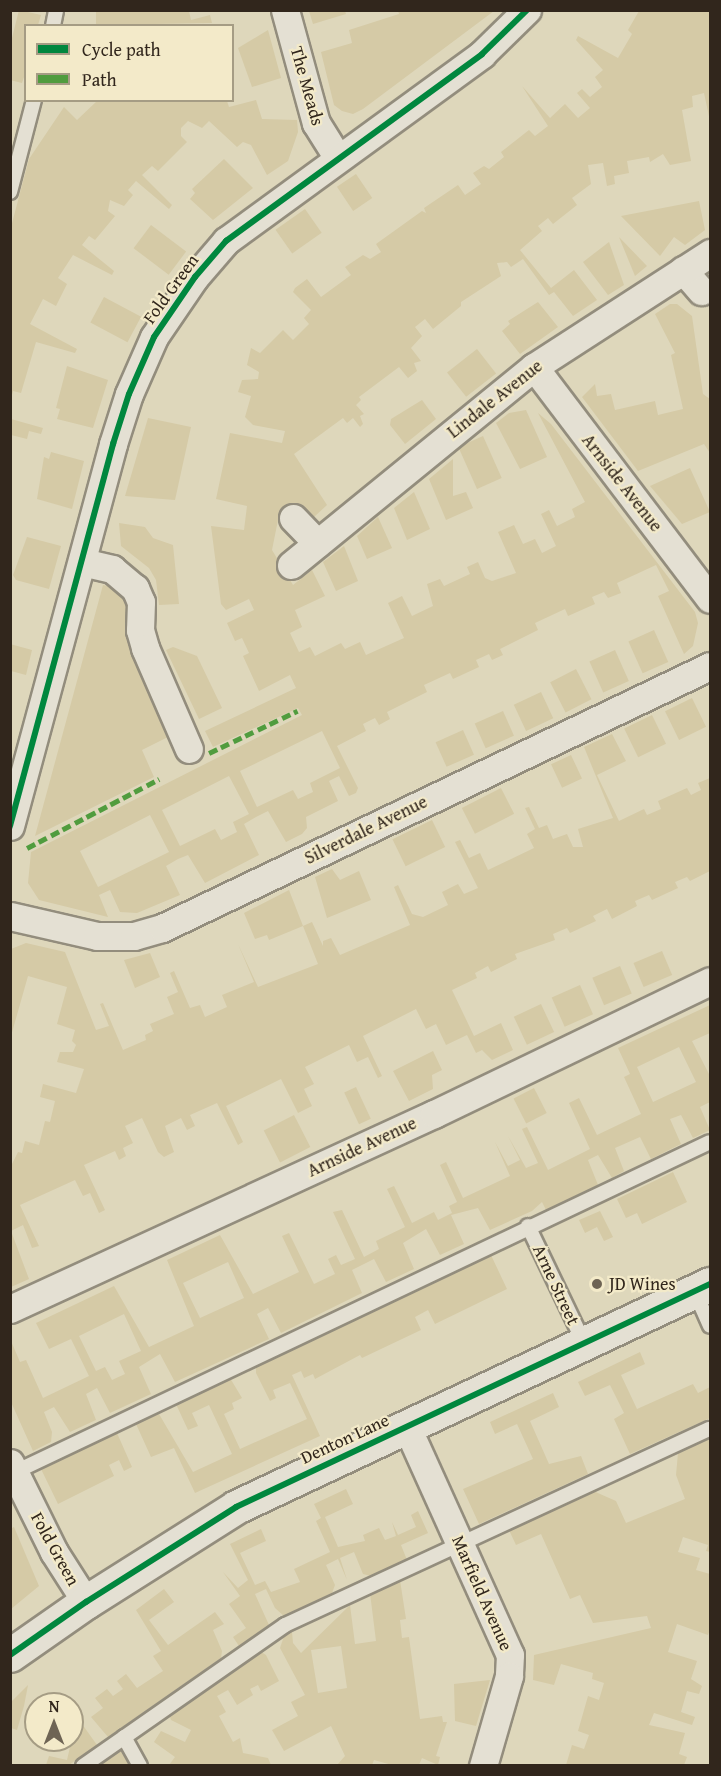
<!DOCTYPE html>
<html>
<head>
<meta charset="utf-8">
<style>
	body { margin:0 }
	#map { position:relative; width:721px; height:1776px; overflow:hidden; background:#ded7bb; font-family:"Gentium Book Plus",serif }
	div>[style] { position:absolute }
	.green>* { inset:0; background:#d5caa6; transform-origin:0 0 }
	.roads { filter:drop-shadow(2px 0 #938d7d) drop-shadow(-2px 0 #938d7d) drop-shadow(0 2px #938d7d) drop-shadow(0 -2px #938d7d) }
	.lane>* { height:14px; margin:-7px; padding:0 7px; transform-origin:7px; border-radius:7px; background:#e4e0d3 }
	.street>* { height:27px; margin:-13.5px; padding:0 13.5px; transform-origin:13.5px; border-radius:13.5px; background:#e4e0d3 }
	.secondary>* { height:33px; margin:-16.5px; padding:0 16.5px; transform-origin:16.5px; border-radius:16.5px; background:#e4e0d3 }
	.quiet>* { height:4.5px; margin-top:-2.25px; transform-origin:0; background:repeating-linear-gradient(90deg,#509c3e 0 9px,transparent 0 13.5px) }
	.cycleway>* { height:6px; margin:-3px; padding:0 3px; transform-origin:3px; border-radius:3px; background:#00873e }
	.dots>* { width:16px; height:16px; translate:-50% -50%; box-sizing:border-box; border:3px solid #f3eac9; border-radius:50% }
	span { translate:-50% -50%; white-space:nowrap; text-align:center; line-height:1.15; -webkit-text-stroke:4.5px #f3eac9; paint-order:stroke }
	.street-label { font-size:18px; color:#31261c }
	.poi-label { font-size:18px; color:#31261c }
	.left { translate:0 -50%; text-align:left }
	.frame { position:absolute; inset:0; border:12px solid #31261c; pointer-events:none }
	.legend { position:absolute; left:24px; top:24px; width:210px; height:78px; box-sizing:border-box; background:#f3eac9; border:2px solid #a59c84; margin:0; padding:8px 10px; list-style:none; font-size:18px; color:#31261c }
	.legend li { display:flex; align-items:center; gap:12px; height:30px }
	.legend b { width:30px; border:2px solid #a59c84 }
	.north { position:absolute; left:24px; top:1692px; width:60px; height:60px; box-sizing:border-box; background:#f3eac9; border:2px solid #a59c84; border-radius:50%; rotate:0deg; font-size:16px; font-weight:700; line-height:24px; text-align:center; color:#31261c }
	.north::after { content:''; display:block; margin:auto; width:21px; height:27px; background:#6e6454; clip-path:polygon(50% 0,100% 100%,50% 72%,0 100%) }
</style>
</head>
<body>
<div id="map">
	<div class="green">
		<div style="clip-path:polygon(19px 10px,41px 15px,38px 25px,26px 26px,25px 74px,22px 83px,10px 80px,11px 42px)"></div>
		<div style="clip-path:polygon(96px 11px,189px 11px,191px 20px,210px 15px,212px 23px,96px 25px)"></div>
		<div style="clip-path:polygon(309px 11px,345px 11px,346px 14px,313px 24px)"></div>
		<div style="clip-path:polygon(398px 11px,494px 11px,363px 109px,353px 114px,342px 111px,334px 105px,321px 52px,352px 43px,349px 30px,399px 14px)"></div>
		<div style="clip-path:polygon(evenodd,639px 11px,710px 11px,710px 121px,704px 93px,692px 96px,693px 107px,682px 110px,691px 161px,670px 165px,663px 154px,650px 162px,649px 157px,627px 161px,629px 173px,614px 176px,615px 184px,607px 186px,603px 163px,588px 165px,591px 184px,572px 198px,577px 205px,553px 224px,548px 218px,538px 226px,542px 231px,520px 250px,551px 288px,574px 270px,597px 300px,573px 316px,554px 292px,549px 295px,523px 259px,511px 267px,507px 262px,497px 263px,501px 276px,461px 302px,461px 306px,433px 329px,425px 319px,415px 327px,422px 336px,411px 348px,421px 361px,414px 363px,417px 371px,408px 378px,399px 367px,359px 397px,361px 400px,356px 405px,364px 414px,360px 416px,363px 424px,360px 427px,353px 418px,347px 423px,343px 418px,294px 454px,327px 505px,314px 517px,296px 505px,278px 520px,272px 550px,293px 585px,312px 570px,325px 596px,295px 610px,302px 627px,290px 633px,299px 652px,310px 647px,315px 656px,341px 643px,345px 649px,360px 642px,366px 655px,404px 638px,388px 603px,402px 596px,412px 616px,433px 606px,427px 584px,440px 579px,444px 586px,470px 574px,467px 567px,478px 562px,485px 578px,492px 581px,516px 573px,498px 532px,514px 525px,523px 544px,535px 539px,542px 553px,556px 546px,541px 514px,549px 510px,557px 526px,575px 517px,572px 509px,585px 502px,538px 413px,551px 424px,695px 612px,698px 623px,693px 646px,684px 654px,658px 596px,669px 591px,656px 565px,617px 583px,621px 593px,608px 598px,604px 592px,592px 597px,595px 604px,568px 616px,565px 609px,535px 623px,538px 630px,500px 649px,503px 655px,492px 660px,489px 654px,476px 660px,479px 667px,453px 679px,450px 673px,424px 685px,427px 692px,387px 712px,390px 719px,379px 725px,375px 718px,363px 724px,366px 731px,337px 746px,358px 788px,356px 793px,349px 796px,339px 776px,329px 781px,338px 801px,306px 817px,307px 828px,302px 834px,286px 842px,268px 811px,256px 817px,244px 824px,259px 855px,205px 883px,188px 855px,178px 859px,166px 866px,180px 895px,137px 913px,120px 912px,110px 890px,99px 895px,108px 917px,39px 900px,28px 883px,31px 852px,302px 715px,298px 708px,213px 747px,205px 731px,296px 688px,290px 675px,259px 691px,243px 656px,249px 653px,242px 638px,235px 641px,227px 623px,254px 610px,249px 599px,226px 610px,221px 604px,211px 526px,244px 530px,247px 506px,216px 499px,230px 433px,282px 443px,285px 431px,253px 425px,245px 417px,251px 396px,238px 392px,242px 380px,258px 379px,259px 372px,247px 365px,251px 348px,260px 353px,283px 330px,293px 340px,309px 324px,304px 318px,311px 310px,293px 292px,295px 288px,307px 279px,321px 297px,351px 275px,345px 267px,363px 255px,370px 259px,381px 252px,376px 244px,422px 211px,426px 213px,424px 208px,458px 185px,465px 195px,481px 184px,473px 173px,484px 166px,489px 169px,504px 157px,501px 152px,529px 130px,535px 136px,548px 126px,522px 86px,550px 118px,565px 104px,578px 118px,590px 108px,577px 93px,582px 89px,590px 97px,602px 87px,595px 77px,603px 70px,576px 40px,578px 36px,618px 58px,632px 34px,628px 30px,639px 11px,322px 731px,340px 768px,310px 783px,313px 792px,298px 799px,293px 790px,257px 807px,240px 771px,322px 731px,639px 11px,229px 776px,249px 814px,233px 822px,237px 832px,221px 840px,215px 829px,180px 846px,162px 810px,229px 776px,639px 11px,150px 815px,169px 852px,98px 887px,80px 851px,150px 815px)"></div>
		<div style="clip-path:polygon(268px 30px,281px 78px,252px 87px,238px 48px)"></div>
		<div style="clip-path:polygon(256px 100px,262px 119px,297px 120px,298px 132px,288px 161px,267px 175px,251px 145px,243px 142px,237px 147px,209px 121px,202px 128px,188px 121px,181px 128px,181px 136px,187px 142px,158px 171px,152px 166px,142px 175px,172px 205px,169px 209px,136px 181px,128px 190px,133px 195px,124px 206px,110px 200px,108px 211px,115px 216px,95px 240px,89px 236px,82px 245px,114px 271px,112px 275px,73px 255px,58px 278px,67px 284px,56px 306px,43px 299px,30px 324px,77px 349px,75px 353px,36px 342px,21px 393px,13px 391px,11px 399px,11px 227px,29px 159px,64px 107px,77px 120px,97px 101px,227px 101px,229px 107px)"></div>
		<div style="clip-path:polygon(224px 159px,253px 188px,213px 220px,190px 199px,195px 193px,192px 189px)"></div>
		<div style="left:356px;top:174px;width:29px;height:23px;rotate:56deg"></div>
		<div style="clip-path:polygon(699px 201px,705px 230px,685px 245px,674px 237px,660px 256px,621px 216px)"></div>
		<div style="left:305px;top:209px;width:29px;height:36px;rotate:55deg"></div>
		<div style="left:151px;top:225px;width:44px;height:29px;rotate:37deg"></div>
		<div style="clip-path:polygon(619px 237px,647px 266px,635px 276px)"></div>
		<div style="clip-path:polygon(609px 242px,624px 285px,608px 295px,583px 262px)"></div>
		<div style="left:104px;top:297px;width:42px;height:29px;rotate:28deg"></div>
		<div style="clip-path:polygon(538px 302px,558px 327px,520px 354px,502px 331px,510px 324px,508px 321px)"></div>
		<div style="clip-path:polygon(670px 304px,677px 304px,692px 316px,703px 394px,710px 399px,710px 453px,704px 444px,638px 471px,582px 397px,595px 384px,597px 396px,611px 394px,615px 410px,655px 401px,658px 415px,683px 409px,671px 355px,675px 353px,655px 314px)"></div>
		<div style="left:477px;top:349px;width:31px;height:38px;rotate:52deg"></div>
		<div style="clip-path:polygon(67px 366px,108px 380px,93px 428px,57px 419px,60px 409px,56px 408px)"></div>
		<div style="clip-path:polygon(422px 400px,436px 419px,405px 444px,390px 425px,391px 419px)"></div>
		<div style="clip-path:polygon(526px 410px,547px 457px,520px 469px,496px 423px,509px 413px)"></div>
		<div style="clip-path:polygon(148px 418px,191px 427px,175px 500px,125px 496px)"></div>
		<div style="clip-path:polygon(11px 419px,43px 428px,41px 434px,29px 431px,27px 439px,11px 435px)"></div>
		<div style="left:483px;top:436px;width:46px;height:27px;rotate:66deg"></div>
		<div style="clip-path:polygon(51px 452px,84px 461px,72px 509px,37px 499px,44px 457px,49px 459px)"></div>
		<div style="clip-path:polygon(453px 459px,453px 496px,466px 492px,473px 508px,446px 520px,429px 479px)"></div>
		<div style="clip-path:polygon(690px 468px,710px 512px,682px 524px,650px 486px)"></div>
		<div style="clip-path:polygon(414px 492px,430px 529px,407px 540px,394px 508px)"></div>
		<div style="clip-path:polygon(378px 517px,392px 548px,367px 559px,357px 536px)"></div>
		<div style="clip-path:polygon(119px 523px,145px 527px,153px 538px,173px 545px,179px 604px,159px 605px,156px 580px,149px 568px,121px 546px)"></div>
		<div style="clip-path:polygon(27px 537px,61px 546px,49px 589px,16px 580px,13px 575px)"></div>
		<div style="clip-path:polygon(344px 546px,358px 581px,336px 591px,323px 562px)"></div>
		<div style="clip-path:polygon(103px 585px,126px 590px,170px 736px,142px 750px,154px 777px,35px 836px)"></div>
		<div style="left:654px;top:630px;width:35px;height:28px;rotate:66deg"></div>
		<div style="clip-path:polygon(10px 644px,32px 650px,26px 675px,11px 671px)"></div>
		<div style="clip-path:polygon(173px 647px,197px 656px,222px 708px,199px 719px,166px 650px)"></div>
		<div style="left:615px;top:650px;width:34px;height:28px;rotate:66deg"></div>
		<div style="left:576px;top:669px;width:34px;height:29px;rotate:63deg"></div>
		<div style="left:541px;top:692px;width:29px;height:30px;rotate:65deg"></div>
		<div style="left:692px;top:698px;width:32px;height:30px;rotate:64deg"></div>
		<div style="left:503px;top:711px;width:27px;height:31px;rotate:66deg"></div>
		<div style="left:652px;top:715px;width:32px;height:31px;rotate:64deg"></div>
		<div style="left:463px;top:730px;width:27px;height:30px;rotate:66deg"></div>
		<div style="clip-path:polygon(612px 734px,626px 761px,597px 775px,619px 821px,644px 809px,647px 815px,661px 809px,658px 801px,687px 788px,691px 795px,701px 790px,698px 783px,710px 778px,710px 871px,690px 881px,687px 877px,675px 882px,678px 888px,652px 900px,649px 895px,635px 901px,637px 906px,612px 919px,607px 909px,593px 916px,596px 921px,570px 933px,567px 928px,553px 934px,555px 940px,515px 954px,517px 959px,491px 972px,488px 966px,475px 973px,477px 978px,452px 990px,474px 1036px,501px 1023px,513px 1050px,492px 1060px,482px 1050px,476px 1053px,467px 1035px,446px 1045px,436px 1024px,426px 1029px,416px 1009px,363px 1036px,382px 1076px,378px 1078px,368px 1057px,357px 1062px,349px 1045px,305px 1067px,314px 1084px,304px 1089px,312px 1106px,298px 1113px,281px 1079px,226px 1106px,243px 1142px,238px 1145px,217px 1103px,190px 1115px,195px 1126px,187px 1130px,181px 1118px,165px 1126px,174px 1152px,164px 1157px,158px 1152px,142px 1118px,125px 1126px,133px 1143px,123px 1148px,126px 1156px,119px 1160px,115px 1151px,84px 1165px,105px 1210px,99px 1213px,90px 1193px,83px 1196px,75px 1180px,20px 1205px,39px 1246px,32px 1248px,23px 1225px,11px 1231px,29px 1279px,11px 1287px,11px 1166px,18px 1152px,22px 1153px,25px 1141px,39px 1145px,45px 1121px,50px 1122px,55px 1101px,40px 1097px,43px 1084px,76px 1093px,84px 1069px,57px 1062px,60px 1052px,73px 1052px,76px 1045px,72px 1041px,75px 1030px,57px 1024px,67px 987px,28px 976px,11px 1036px,11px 949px,26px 943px,65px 952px,96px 1030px,109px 1026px,100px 1004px,103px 1003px,123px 1050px,146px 1040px,145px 1035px,153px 1031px,150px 1024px,174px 1014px,167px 997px,178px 992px,170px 973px,174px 971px,190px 1008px,200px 1005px,205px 1017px,227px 1007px,222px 995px,254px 982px,238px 944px,258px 987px,318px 964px,303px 926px,269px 940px,267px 935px,255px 939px,244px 913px,289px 890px,303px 926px,312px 922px,323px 946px,323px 941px,331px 938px,340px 955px,410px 925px,394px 887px,398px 885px,412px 914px,423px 917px,448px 905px,442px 892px,458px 884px,464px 894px,478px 888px,455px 842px,460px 840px,469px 858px,480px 853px,488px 870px,534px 848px,527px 834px,535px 829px,525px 808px,529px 807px,539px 828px,547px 825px,553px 839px,567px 834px,573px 847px,583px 847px,578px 829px,613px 818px,584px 747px)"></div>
		<div style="left:571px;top:755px;width:26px;height:22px;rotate:65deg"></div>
		<div style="left:501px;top:788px;width:29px;height:44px;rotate:63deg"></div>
		<div style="left:432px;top:820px;width:30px;height:44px;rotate:64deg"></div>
		<div style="clip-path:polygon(332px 869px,340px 880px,359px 871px,371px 900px,327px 918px,315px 877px)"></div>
		<div style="left:662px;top:951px;width:26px;height:31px;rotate:67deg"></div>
		<div style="clip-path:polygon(150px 953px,160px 977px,135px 988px,124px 960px)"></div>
		<div style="left:620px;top:966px;width:30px;height:30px;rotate:67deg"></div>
		<div style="left:580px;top:985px;width:32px;height:31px;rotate:66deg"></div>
		<div style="left:541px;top:1004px;width:31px;height:30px;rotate:65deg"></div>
		<div style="clip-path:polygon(evenodd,710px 1005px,710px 1033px,692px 1041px,710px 1076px,710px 1102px,700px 1107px,710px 1130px,693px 1138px,681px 1115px,670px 1119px,681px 1144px,651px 1159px,640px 1137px,615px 1148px,624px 1171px,612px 1178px,598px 1155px,588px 1160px,598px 1185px,546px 1210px,542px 1202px,532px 1211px,490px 1230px,478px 1208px,451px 1215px,464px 1244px,440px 1255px,426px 1229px,403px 1243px,414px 1269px,386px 1282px,374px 1259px,352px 1270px,362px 1293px,281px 1333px,268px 1308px,257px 1314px,269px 1339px,175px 1382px,160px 1354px,139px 1367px,151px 1394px,110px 1413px,97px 1388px,86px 1394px,96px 1420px,70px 1432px,54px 1407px,44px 1412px,52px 1432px,51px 1442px,33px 1451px,11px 1402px,11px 1341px,20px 1362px,26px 1360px,43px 1398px,89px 1376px,71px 1339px,49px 1349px,36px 1323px,114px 1286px,149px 1347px,194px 1326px,167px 1260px,220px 1235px,253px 1294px,299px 1272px,282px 1236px,289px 1233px,314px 1284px,335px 1274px,328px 1259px,336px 1255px,341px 1265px,355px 1259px,333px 1212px,342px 1210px,364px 1257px,379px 1249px,376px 1241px,405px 1227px,387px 1189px,394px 1186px,412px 1223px,434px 1212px,438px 1220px,452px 1213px,449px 1206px,457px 1202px,440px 1165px,446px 1162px,463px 1198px,510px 1176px,495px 1142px,508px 1166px,520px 1160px,508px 1136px,526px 1168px,538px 1163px,522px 1129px,527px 1127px,548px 1170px,590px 1149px,569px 1103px,579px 1098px,597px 1135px,641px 1114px,624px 1077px,630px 1074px,618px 1048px,710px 1005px,679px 1047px,696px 1082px,653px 1102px,637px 1067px,679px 1047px,710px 1005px,228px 1262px,244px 1298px,200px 1318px,183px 1283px,228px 1262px,710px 1005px,124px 1314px,141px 1351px,119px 1361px,125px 1374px,112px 1380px,105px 1367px,96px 1371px,79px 1336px,124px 1314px)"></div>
		<div style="clip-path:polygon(433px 1051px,442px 1070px,432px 1075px,433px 1089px,409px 1101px,393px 1071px)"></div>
		<div style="left:356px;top:1087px;width:35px;height:13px;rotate:65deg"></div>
		<div style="left:534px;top:1088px;width:28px;height:23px;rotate:63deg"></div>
		<div style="left:294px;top:1115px;width:36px;height:34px;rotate:63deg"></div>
		<div style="clip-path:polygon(673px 1172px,687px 1202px,642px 1224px,637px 1213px,626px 1218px,617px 1199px)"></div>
		<div style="clip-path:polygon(600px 1211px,613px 1237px,604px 1241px,597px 1227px,585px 1233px,579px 1220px)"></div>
		<div style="clip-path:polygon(490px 1253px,507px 1289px,435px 1324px,428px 1310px,415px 1317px,421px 1330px,362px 1358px,360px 1355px,315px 1379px,313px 1374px,304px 1378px,301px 1371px,292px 1375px,320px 1436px,195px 1493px,174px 1448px,151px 1457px,136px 1424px,159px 1414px,193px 1472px,232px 1454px,209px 1405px,192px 1413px,198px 1426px,188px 1430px,175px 1402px,230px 1378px,242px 1398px,232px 1403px,234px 1409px,224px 1414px,240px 1449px,307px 1419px,290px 1383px,273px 1390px,276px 1398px,270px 1401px,256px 1373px,256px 1365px)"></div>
		<div style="clip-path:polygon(640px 1352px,645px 1364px,621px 1375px,637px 1409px,693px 1384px,698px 1393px,710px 1387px,710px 1418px,630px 1454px,614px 1419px,624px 1413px,610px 1385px,585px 1396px,578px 1382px)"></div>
		<div style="clip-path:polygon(553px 1393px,559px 1407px,530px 1421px,549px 1464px,581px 1456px,588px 1474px,479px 1524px,463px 1489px,533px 1459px,517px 1424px,495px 1434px,490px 1422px)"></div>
		<div style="clip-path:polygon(117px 1433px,132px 1467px,124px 1471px,119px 1460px,109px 1465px,114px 1476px,58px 1504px,41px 1469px)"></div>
		<div style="clip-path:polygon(710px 1438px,710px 1552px,706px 1551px,708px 1545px,683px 1537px,678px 1552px,700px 1558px,696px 1570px,710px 1574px,710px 1629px,708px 1635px,677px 1624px,668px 1652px,697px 1661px,691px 1679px,702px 1686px,699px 1694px,687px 1691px,681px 1712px,695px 1717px,692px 1725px,654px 1713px,649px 1725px,685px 1733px,679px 1754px,687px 1757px,684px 1765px,566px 1765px,572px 1745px,584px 1749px,589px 1735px,578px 1731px,588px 1696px,599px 1700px,604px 1683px,592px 1679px,593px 1673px,561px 1664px,554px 1685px,533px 1680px,534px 1655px,651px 1628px,647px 1616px,593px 1623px,580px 1595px,570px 1599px,541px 1534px,516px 1545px,508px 1528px,591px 1490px,616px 1501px,626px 1523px,685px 1499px,676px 1475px,678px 1453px)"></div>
		<div style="clip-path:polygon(346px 1489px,353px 1504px,325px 1517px,338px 1547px,365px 1541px,363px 1535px,379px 1528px,385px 1540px,396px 1536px,392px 1522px,398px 1535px,416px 1527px,411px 1515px,418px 1511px,428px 1533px,401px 1545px,407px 1560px,371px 1576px,363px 1574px,354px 1552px,340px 1558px,347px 1580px,338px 1559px,326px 1565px,335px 1585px,332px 1593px,285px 1617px,275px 1608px,266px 1589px,255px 1594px,269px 1625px,239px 1646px,233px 1637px,246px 1628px,229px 1604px,240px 1596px,223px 1572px,238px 1588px,248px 1580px,230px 1544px,261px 1529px,266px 1541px,240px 1553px,255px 1585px,265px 1581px,271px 1592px,300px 1582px,294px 1569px,330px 1552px,316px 1521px,321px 1518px,314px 1504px)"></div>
		<div style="clip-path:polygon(14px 1527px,39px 1586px,11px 1609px,10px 1529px)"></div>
		<div style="clip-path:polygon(evenodd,400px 1580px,406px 1619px,400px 1620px,402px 1638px,409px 1637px,420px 1719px,442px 1716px,443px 1722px,447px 1722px,436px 1756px,440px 1757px,438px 1765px,422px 1758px,419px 1765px,392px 1765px,374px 1760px,372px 1765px,337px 1765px,345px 1756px,331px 1726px,284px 1751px,272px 1730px,298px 1716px,291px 1702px,305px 1695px,280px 1648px,284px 1636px,292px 1632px,293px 1643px,301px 1653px,350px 1605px,355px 1644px,376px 1641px,370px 1593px,400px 1580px,341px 1646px,347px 1688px,318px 1693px,311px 1650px,341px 1646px)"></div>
		<div style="clip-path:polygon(164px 1589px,174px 1602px,149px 1620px,168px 1645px,215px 1612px,224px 1624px,213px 1630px,222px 1651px,221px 1658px,108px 1737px,91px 1717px,103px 1708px,95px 1698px,107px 1689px,113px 1696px,123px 1689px,117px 1681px,126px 1674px,137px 1688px,163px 1671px,153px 1656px,161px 1651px,136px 1610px)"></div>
		<div style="clip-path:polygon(258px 1650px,266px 1655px,279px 1681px,261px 1691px,258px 1685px,250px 1689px,253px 1695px,237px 1705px,228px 1690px,217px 1696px,226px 1712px,219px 1716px,233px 1742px,240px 1738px,243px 1753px,268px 1758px,271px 1765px,169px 1765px,175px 1757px,154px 1742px,161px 1731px,185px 1742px,191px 1730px,171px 1720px,169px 1714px)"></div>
		<div style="clip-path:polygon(490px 1680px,476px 1726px,455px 1721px,454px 1684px)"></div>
		<div style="clip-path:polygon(28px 1685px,24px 1706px,17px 1730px,11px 1728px,11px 1702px)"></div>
		<div style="clip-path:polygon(72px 1710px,97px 1745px,69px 1765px,46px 1765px,49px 1756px,67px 1760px,70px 1747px,52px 1742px,72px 1740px)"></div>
		<div style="clip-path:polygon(119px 1747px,129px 1765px,94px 1766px)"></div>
	</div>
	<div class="roads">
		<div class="lane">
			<div style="left:53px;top:26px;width:16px;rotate:-79deg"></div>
			<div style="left:10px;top:192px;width:95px;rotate:-75.4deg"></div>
			<div style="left:528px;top:1226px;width:130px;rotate:64.4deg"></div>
			<div style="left:695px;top:1292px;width:37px;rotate:66deg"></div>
			<div style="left:15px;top:1472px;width:769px;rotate:-25.4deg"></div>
			<div style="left:124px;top:1737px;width:33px;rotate:61deg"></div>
			<div style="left:83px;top:1766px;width:246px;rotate:-34.9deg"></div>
			<div style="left:285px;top:1625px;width:468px;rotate:-24.8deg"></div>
		</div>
		<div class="street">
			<div style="left:285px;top:10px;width:117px;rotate:74.7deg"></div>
			<div style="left:316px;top:123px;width:40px;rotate:58deg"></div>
			<div style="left:683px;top:270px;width:28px;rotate:49deg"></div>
			<div style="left:534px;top:367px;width:291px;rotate:52.8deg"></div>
			<div style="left:293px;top:518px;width:35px;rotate:46deg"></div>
			<div style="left:82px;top:562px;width:31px;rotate:13deg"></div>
			<div style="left:112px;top:569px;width:30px;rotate:40deg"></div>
			<div style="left:135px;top:588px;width:15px;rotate:67deg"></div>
			<div style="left:141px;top:602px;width:28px;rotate:92deg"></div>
			<div style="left:140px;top:630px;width:19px;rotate:74deg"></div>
			<div style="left:145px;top:648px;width:110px;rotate:66.5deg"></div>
			<div style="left:291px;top:565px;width:313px;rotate:-39.2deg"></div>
			<div style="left:534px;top:367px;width:210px;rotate:-32.9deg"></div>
			<div style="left:10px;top:826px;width:396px;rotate:-74.9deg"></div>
			<div style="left:113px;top:444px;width:52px;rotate:-72.3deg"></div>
			<div style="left:129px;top:394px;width:62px;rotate:-66.3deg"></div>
			<div style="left:154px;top:337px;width:73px;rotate:-55.7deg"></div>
			<div style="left:195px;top:277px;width:48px;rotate:-49.3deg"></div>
			<div style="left:226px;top:241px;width:317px;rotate:-36.1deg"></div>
			<div style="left:482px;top:54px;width:63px;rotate:-44.4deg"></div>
			<div style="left:10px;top:916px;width:89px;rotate:12.9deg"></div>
			<div style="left:97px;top:936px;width:37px"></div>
			<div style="left:134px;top:936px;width:29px;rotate:-16deg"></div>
			<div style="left:162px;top:928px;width:607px;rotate:-25.55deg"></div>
			<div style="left:10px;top:1309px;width:467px;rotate:-24.7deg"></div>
			<div style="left:434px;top:1114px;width:306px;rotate:-25.7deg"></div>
			<div style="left:407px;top:1427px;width:250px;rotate:65.7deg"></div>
			<div style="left:510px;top:1655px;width:21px;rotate:93deg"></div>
			<div style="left:509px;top:1676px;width:94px;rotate:106.1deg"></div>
			<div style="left:10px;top:1463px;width:99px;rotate:63.7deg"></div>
			<div style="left:54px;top:1552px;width:59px;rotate:57.4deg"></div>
		</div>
		<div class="secondary">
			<div style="left:10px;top:1655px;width:93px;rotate:-34.9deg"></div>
			<div style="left:86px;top:1602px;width:178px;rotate:-32.3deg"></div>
			<div style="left:236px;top:1507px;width:524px;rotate:-25.2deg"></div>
		</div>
	</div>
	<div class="quiet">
		<div style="left:209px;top:753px;width:98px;rotate:-25.5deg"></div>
		<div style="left:27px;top:848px;width:149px;rotate:-27.6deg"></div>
	</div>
	<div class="cycleway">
		<div style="left:10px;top:826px;width:396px;rotate:-74.9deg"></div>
		<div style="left:113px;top:444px;width:52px;rotate:-72.3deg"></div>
		<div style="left:129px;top:394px;width:62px;rotate:-66.3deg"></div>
		<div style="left:154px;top:337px;width:73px;rotate:-55.7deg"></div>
		<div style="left:195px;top:277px;width:48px;rotate:-49.3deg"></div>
		<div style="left:226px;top:241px;width:317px;rotate:-36.1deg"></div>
		<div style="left:482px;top:54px;width:63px;rotate:-44.4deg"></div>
		<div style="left:10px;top:1655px;width:93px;rotate:-34.9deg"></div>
		<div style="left:86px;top:1602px;width:178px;rotate:-32.3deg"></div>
		<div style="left:236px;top:1507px;width:524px;rotate:-25.2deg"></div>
	</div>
	<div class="dots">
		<div style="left:597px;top:1284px;background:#6e6454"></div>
	</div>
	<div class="street-label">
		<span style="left:307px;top:86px;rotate:74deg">The Meads</span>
		<span style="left:171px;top:289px;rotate:-54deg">Fold Green</span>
		<span style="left:495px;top:399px;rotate:-38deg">Lindale Avenue</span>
		<span style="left:622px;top:483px;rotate:52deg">Arnside Avenue</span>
		<span style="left:366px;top:830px;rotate:-26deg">Silverdale Avenue</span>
		<span style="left:362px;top:1147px;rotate:-25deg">Arnside Avenue</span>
		<span style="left:556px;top:1285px;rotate:65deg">Arne Street</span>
		<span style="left:345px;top:1439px;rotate:-25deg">Denton Lane</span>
		<span style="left:55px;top:1549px;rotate:61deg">Fold Green</span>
		<span style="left:482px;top:1593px;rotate:66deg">Marfield Avenue</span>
	</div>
	<div class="poi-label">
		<span class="left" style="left:609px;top:1284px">JD Wines</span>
	</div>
	<div class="frame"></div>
	<ul class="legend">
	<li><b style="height:8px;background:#00873e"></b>Cycle path</li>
	<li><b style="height:8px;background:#509c3e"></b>Path</li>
	</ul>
	<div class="north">N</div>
</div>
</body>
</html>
